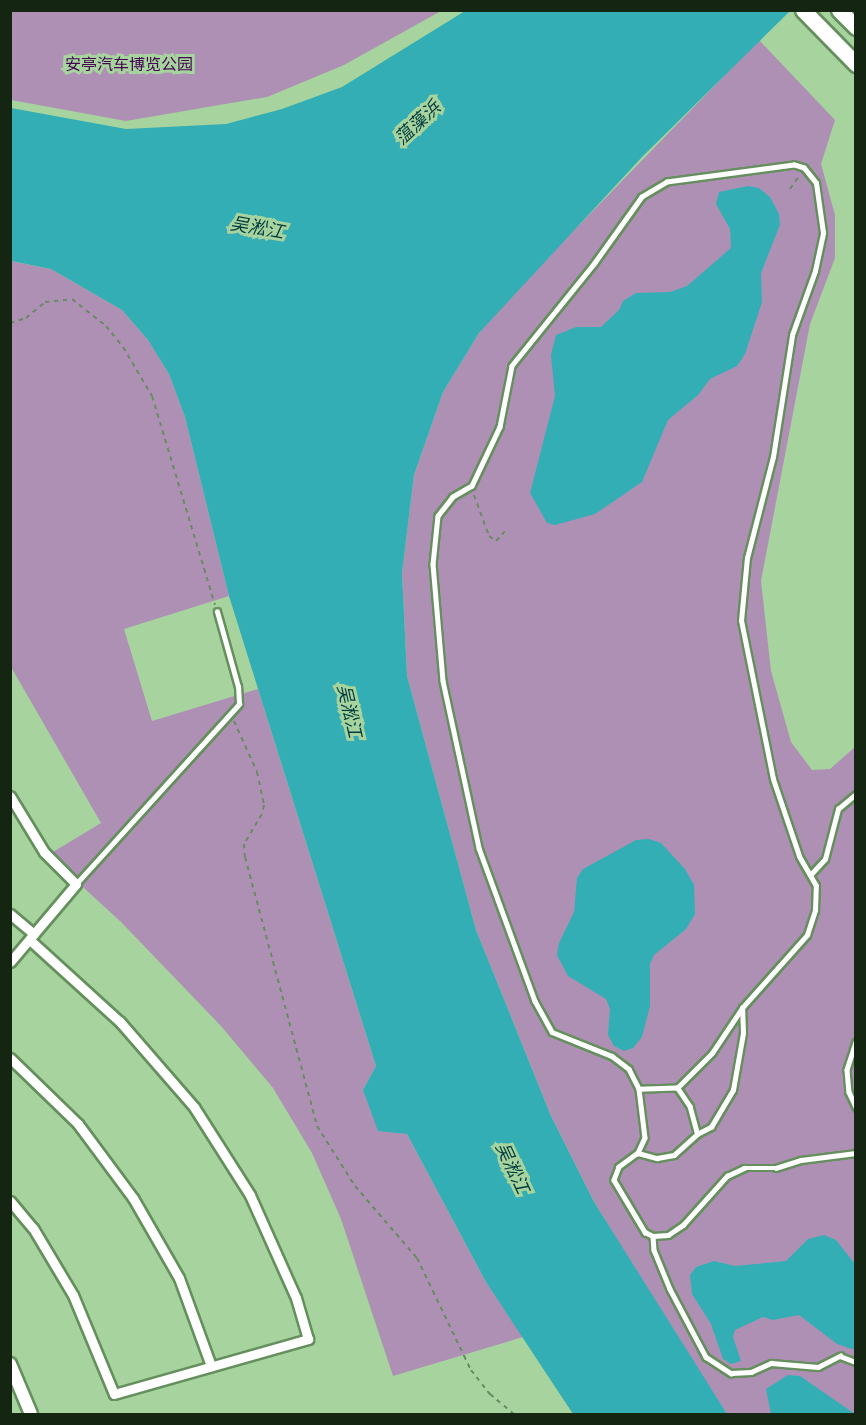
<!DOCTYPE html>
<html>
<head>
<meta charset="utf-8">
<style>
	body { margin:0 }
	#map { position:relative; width:866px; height:1425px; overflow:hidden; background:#a6d39e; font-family:"Public Sans","Noto Sans SC",sans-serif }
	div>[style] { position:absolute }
	.green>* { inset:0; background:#af90b5 }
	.water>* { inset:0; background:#33aeb5 }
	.path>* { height:2px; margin-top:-1px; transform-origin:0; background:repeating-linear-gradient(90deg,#698a63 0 4.5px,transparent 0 9px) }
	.roads { filter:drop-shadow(2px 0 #658f5d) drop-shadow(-2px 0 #658f5d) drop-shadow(0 2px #658f5d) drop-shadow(0 -2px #658f5d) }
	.service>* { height:4.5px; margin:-2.25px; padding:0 2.25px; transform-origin:2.25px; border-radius:2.25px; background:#fff }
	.minor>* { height:9px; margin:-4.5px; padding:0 4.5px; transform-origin:4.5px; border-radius:4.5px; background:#fff }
	.tertiary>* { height:12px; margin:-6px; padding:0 6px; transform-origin:6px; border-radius:6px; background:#fff }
	.primary>* { height:15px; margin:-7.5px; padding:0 7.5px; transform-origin:7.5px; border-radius:7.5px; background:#fff }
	span { translate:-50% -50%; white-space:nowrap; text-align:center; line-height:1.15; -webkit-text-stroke:6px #a6d39e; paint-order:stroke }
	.park-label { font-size:16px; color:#450151 }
	.water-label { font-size:18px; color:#023b3f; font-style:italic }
	.frame { position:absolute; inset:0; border:12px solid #142511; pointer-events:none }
</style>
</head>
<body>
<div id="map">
	<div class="green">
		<div style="clip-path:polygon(10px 11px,11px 10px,441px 11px,344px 65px,267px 97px,126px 121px,11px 100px)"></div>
		<div style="clip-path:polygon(759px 40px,835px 120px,821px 164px,835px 215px,835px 258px,810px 324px,761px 581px,771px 671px,791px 742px,812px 770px,830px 769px,855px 747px,856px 1414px,727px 1414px,674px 1333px,594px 1202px,551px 1116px,476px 930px,407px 676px,402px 573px,414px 475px,443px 392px,479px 333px,514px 292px)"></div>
		<div style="clip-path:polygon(10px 261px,51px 269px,122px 310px,148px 340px,169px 374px,185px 417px,229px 596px,124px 629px,152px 721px,258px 689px,376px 1066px,363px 1090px,407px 1134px,486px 1282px,523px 1337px,393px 1376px,341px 1219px,312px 1153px,273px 1088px,221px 1026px,121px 922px,48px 855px,101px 823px,11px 667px)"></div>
	</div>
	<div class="water">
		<div style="clip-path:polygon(465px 11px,790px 11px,643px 156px,479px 333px,443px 392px,414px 475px,402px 573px,407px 676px,476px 930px,551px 1116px,594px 1202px,727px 1414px,573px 1414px,486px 1282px,407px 1134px,378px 1131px,363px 1090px,376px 1066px,229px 596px,185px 417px,169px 374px,148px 340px,122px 310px,51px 269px,11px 261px,11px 108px,126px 129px,226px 124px,282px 109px,342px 87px)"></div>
		<div style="clip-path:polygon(748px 186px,759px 188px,770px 197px,779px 214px,780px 225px,761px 273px,762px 302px,745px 354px,737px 366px,710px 379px,698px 395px,668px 420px,642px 482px,595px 514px,555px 525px,547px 523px,530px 493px,555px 396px,551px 355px,556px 335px,576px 327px,601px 327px,619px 310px,623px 301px,636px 293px,670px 292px,687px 286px,731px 248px,730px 229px,716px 204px,719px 192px)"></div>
		<div style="clip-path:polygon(649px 839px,661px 843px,685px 869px,694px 885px,695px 914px,686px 929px,654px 955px,650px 964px,650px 1006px,642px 1037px,633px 1048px,624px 1051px,614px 1046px,608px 1035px,610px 1009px,606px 999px,568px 976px,557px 955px,559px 943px,574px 912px,577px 878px,583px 869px,636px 840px)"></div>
		<div style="clip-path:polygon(824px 1235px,836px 1240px,855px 1264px,855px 1350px,837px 1344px,799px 1315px,773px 1320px,763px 1317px,735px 1330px,733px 1337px,741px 1361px,731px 1364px,723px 1359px,711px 1324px,692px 1294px,690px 1275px,696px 1267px,714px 1261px,735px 1266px,786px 1261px,808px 1239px)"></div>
		<div style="clip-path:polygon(788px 1375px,800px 1376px,855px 1414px,771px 1414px,766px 1389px)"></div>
	</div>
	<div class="path">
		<div style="left:790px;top:189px;width:16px;rotate:-55deg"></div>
		<div style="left:10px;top:323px;width:17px;rotate:-17deg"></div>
		<div style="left:26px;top:318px;width:25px;rotate:-40deg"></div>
		<div style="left:45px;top:302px;width:27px;rotate:-6deg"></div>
		<div style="left:72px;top:299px;width:43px;rotate:38.5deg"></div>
		<div style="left:106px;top:326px;width:27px;rotate:51deg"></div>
		<div style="left:123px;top:347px;width:57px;rotate:59.4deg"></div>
		<div style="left:152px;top:396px;width:218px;rotate:73.2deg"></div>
		<div style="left:474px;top:495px;width:44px;rotate:69.9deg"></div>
		<div style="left:489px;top:536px;width:9px;rotate:36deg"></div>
		<div style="left:496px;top:541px;width:13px;rotate:-48deg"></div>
		<div style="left:234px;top:721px;width:56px;rotate:65.7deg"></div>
		<div style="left:257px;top:772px;width:34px;rotate:78deg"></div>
		<div style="left:264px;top:805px;width:9px;rotate:103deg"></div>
		<div style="left:262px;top:814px;width:35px;rotate:121deg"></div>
		<div style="left:244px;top:844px;width:13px;rotate:86deg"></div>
		<div style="left:245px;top:857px;width:278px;rotate:75deg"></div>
		<div style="left:317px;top:1126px;width:71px;rotate:57.7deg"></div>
		<div style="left:355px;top:1186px;width:95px;rotate:49.3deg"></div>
		<div style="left:417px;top:1258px;width:124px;rotate:64.3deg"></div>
		<div style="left:471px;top:1370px;width:31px;rotate:52deg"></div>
		<div style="left:490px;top:1394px;width:31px;rotate:40deg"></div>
	</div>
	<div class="roads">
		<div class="service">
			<div style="left:812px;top:873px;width:19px;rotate:-47deg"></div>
			<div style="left:825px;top:859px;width:52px;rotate:-75.4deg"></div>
			<div style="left:838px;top:809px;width:23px;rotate:-40deg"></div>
			<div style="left:76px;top:884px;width:243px;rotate:-47.8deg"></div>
			<div style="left:239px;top:704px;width:17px;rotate:-93deg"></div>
			<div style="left:238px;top:687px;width:78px;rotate:-105.6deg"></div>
			<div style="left:856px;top:1042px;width:29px;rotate:108deg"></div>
			<div style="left:847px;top:1070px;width:22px;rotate:85deg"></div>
			<div style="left:849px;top:1092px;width:17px;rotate:65deg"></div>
			<div style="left:677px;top:1088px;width:49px;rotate:-45deg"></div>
			<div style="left:712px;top:1053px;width:54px;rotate:-56.3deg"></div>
			<div style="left:742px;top:1008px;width:98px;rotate:-48.3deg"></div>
			<div style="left:807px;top:935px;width:26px;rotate:-72deg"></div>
			<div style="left:815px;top:910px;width:24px;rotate:-88deg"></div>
			<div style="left:816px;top:886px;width:34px;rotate:-120deg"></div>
			<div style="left:799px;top:856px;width:81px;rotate:-108.7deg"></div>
			<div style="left:773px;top:779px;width:161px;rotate:-101.4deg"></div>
			<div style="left:741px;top:621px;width:63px;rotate:-84.6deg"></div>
			<div style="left:747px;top:558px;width:104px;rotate:-75.6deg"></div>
			<div style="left:773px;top:457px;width:123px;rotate:-81.1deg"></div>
			<div style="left:792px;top:335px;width:68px;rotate:-70.2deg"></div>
			<div style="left:815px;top:271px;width:39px;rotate:-78deg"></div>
			<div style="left:823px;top:233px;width:50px;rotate:-98deg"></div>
			<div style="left:816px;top:183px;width:19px;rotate:-129deg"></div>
			<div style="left:804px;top:168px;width:10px;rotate:-163deg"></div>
			<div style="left:794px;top:165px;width:128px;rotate:172.4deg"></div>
			<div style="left:667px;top:182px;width:29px;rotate:149deg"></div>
			<div style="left:642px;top:197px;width:81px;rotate:125.5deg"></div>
			<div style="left:595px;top:263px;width:132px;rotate:128.9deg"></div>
			<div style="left:512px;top:366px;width:62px;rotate:101.1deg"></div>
			<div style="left:500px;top:427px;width:65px;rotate:115.4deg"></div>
			<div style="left:472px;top:486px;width:22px;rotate:150deg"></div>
			<div style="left:453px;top:497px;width:24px;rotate:128deg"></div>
			<div style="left:438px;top:516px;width:48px;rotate:95.9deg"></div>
			<div style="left:433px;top:564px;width:117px;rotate:85.1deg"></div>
			<div style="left:443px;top:681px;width:171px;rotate:77.8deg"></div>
			<div style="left:479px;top:848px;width:163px;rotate:69.9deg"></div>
			<div style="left:535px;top:1001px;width:35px;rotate:61deg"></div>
			<div style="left:552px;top:1032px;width:65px;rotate:21.8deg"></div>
			<div style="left:612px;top:1056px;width:21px;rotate:37deg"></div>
			<div style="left:629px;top:1069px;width:22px;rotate:63deg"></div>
			<div style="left:639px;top:1089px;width:49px;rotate:83deg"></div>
			<div style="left:645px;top:1138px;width:17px;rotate:115deg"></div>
			<div style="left:638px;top:1153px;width:24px;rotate:144deg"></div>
			<div style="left:619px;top:1167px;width:14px;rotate:111deg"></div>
			<div style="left:614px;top:1180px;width:61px;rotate:59.2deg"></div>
			<div style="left:645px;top:1232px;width:9px;rotate:27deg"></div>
			<div style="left:653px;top:1236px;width:15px;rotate:-4deg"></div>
			<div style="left:668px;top:1235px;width:18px;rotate:-34deg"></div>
			<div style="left:683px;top:1225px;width:66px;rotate:-48.1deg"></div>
			<div style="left:727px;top:1176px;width:19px;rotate:-25deg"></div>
			<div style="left:744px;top:1168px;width:32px"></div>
			<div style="left:776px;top:1168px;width:26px;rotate:-18deg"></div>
			<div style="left:801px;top:1160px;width:55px;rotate:-7.3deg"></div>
			<div style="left:697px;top:1134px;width:16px;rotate:-27deg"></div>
			<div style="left:711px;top:1127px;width:43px;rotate:-59.3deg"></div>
			<div style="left:733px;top:1090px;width:58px;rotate:-80deg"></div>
			<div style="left:743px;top:1033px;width:25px;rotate:-92deg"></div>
			<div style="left:638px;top:1153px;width:20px;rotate:15deg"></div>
			<div style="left:657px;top:1158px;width:17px;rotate:-10deg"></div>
			<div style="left:674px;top:1155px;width:31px;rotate:-42deg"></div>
			<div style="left:697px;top:1134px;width:28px;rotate:-105deg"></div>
			<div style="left:690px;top:1107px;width:23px;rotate:-124deg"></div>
			<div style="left:677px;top:1088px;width:38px;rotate:178deg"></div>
			<div style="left:653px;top:1236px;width:14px;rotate:86deg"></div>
			<div style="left:654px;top:1250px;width:42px;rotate:67.7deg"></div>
			<div style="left:670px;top:1289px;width:77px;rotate:62.1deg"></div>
			<div style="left:706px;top:1357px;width:30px;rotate:33deg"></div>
			<div style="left:731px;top:1373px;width:20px;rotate:-3deg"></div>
			<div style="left:751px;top:1372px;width:22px;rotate:-24deg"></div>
			<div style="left:771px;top:1363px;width:47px;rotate:4.9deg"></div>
			<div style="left:818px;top:1367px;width:25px;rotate:-27deg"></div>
			<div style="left:840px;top:1356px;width:17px;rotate:21deg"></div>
		</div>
		<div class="minor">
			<div style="left:10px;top:796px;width:66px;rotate:58.7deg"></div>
			<div style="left:44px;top:852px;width:45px;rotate:45deg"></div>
			<div style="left:76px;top:884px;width:102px;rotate:130.2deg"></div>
			<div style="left:10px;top:914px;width:31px;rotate:40deg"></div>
			<div style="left:10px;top:1058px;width:95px;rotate:44.1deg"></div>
			<div style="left:78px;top:1124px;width:92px;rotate:53.4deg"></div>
			<div style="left:133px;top:1198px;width:92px;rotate:60.1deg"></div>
			<div style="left:179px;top:1278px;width:94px;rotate:70deg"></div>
			<div style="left:10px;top:1201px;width:35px;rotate:50deg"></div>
			<div style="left:33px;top:1228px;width:78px;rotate:59.2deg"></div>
			<div style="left:73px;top:1295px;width:107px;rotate:67.5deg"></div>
			<div style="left:114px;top:1394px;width:202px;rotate:-15.8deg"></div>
			<div style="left:308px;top:1339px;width:43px;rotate:-106.3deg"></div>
			<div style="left:296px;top:1298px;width:113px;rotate:-114.1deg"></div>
			<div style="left:250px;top:1195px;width:104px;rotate:-122.5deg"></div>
			<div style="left:194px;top:1107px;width:113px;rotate:-131deg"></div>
			<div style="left:120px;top:1022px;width:122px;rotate:-137.7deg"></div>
		</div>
		<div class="tertiary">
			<div style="left:10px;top:1364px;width:54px;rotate:67.2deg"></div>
		</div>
		<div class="primary">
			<div style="left:803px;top:10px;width:76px;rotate:45.5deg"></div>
			<div style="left:839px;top:10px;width:24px;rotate:45deg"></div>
		</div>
	</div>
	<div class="park-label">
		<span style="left:129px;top:65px">安亭汽车博览公园</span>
	</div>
	<div class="water-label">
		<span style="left:418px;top:123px;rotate:-43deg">蕰藻浜</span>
		<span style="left:257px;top:228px;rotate:10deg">吴淞江</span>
		<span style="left:349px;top:711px;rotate:77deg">吴淞江</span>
		<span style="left:512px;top:1168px;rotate:65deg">吴淞江</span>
	</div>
	<div class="frame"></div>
</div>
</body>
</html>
